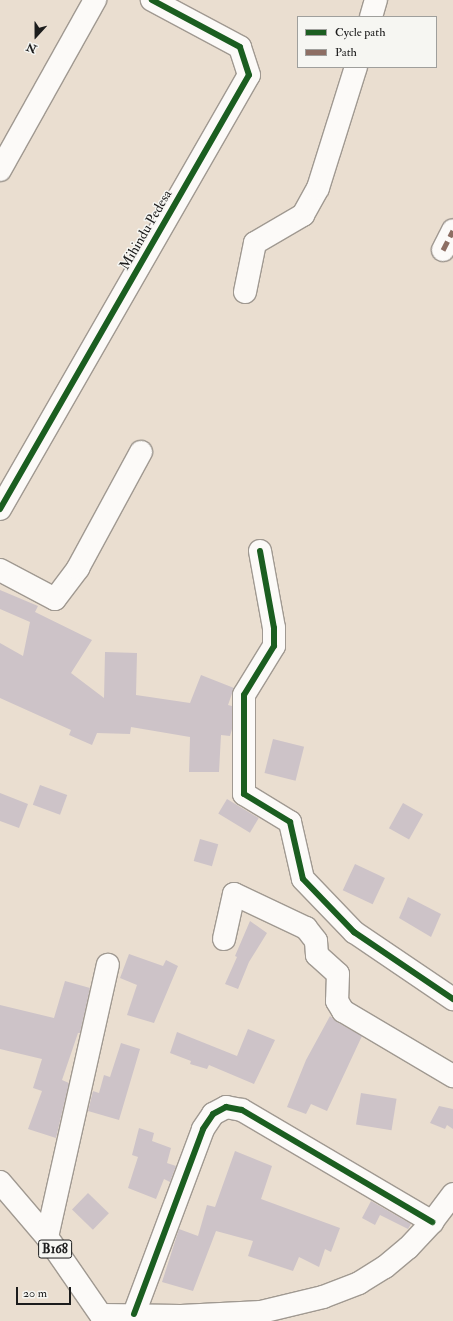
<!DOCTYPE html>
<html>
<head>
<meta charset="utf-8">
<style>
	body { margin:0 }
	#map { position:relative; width:453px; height:1321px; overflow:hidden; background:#eaded0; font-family:"IM FELL Double Pica",serif }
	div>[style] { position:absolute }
	.building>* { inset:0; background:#cdc3c8; transform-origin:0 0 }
	.roads { filter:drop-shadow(1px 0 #a09991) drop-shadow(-1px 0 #a09991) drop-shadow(0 1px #a09991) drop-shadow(0 -1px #a09991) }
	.minor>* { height:22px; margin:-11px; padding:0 11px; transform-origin:11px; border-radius:11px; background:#fcfaf8 }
	.major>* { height:22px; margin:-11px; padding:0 11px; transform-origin:11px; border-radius:11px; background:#fcfaf8 }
	.quiet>* { height:5px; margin-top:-2.5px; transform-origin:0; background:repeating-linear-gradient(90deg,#8d6e63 0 10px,transparent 0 15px) }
	.cycleway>* { height:6px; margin:-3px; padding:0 3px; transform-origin:3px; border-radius:3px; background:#1b5e20 }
	span { translate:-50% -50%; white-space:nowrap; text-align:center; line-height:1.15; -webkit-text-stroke:3px #f6f6f2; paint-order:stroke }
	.shield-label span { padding:1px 3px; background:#f6f6f2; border:1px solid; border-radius:3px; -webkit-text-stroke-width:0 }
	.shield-label { font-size:13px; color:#1c1c1c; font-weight:700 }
	.street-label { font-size:14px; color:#1c1c1c }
	.legend { position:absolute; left:297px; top:16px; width:140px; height:52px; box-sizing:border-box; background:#f6f6f2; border:1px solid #9f9f9c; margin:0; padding:5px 7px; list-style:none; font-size:12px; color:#1c1c1c }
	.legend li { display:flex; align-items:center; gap:8px; height:20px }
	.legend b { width:20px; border:1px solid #9f9f9c }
	.north { position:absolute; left:16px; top:16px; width:40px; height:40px; -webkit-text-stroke:3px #f6f6f2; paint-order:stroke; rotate:201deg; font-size:11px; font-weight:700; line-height:16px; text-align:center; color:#1c1c1c }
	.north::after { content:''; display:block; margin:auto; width:14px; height:18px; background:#1c1c1c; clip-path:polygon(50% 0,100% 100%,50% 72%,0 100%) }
	.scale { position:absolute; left:16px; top:1287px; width:55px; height:18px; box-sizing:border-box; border:2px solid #1c1c1c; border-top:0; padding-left:5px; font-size:12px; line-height:14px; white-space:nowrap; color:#1c1c1c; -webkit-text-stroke:3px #f6f6f2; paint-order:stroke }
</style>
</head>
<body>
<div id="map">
	<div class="building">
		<div style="clip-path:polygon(0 590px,38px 606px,35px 612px,92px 640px,71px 673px,104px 698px,105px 652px,137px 653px,136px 695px,190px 703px,201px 675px,234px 688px,228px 705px,232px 706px,232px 729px,230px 736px,221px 735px,219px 772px,189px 772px,190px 737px,131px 727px,130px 734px,97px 733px,92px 745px,69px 735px,71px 730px,0 698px,0 643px,23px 656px,30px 622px,0 609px)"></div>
		<div style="left:273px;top:739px;width:32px;height:35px;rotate:14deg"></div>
		<div style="left:40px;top:785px;width:29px;height:21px;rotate:20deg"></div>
		<div style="clip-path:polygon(0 793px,28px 804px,19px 828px,0 821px)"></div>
		<div style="left:227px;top:799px;width:37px;height:17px;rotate:31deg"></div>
		<div style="left:403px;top:803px;width:23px;height:29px;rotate:29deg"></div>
		<div style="left:200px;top:839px;width:19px;height:23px;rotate:16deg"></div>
		<div style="left:355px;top:864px;width:33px;height:29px;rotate:25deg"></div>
		<div style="clip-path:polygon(408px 897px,441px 914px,431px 937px,399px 918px)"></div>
		<div style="clip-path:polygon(250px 921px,267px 933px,249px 962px,238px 989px,225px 984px,237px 957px,235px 956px)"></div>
		<div style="clip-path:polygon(129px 954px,163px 966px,166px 960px,178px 966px,154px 1023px,127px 1015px,137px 985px,120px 978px)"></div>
		<div style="clip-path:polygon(65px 981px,90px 988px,80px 1033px,78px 1033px,62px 1080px,69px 1083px,56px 1138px,28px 1129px,42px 1091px,33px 1088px,42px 1059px,0 1049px,0 1005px,54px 1018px)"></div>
		<div style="clip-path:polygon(330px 1016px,337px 1022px,362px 1036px,327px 1111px,311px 1104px,306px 1114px,287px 1107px,306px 1060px)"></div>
		<div style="clip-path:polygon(248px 1029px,275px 1040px,254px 1084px,209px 1065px,207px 1069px,190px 1064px,191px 1061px,170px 1053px,177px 1032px,237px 1056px)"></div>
		<div style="clip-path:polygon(121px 1043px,140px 1049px,119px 1120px,88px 1111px,93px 1091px,99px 1093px,104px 1075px,110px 1077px)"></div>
		<div style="left:361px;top:1093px;width:36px;height:32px;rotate:9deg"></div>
		<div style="clip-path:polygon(439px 1106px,453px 1109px,453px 1129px,447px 1125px,445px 1129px,430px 1123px)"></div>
		<div style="clip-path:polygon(139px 1128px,154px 1133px,152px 1141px,171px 1148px,167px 1163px,176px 1166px,170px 1182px,164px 1179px,156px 1199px,128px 1188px,138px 1157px,132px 1155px)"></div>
		<div style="clip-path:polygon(235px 1151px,272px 1166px,261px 1199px,340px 1228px,331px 1252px,325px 1249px,319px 1267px,299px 1257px,293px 1271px,248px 1256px,253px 1241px,216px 1231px,193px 1291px,162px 1282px,179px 1229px,198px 1236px,207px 1205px,215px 1207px)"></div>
		<div style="left:88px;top:1193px;width:29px;height:23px;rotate:44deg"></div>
		<div style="clip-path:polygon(371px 1201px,411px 1224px,408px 1229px,380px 1215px,375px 1225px,362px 1218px)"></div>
	</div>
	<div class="roads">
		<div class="minor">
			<div style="left:371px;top:17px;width:18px;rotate:-74deg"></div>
			<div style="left:0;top:170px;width:195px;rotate:-60.8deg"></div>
			<div style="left:443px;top:250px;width:22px;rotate:-63deg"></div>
			<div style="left:245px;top:292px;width:50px;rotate:-78.5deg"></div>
			<div style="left:255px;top:243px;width:56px;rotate:-30.3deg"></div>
			<div style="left:303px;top:215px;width:31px;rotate:-61deg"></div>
			<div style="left:318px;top:188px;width:127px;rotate:-72.6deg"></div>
			<div style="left:0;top:509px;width:500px;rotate:-60.16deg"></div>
			<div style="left:249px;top:75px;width:29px;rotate:-108deg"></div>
			<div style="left:240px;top:47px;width:100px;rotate:-151.9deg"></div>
			<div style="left:260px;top:551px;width:78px;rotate:79.7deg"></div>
			<div style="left:274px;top:628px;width:18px;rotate:90deg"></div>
			<div style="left:274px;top:646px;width:57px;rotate:121.5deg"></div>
			<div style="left:244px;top:695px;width:99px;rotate:90deg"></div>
			<div style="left:244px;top:794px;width:54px;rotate:31.3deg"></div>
			<div style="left:290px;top:822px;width:58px;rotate:77.2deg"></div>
			<div style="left:303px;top:879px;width:74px;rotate:46.1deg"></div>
			<div style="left:354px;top:932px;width:120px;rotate:34.1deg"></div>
			<div style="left:0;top:570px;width:62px;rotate:27.8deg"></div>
			<div style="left:55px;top:599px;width:39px;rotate:-53deg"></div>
			<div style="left:78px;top:568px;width:132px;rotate:-61.5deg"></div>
			<div style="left:224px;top:939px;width:46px;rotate:-77.5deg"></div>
			<div style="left:234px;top:894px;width:80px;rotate:25.3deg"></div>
			<div style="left:306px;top:928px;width:16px;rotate:52deg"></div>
			<div style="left:316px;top:941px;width:14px;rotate:86deg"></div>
			<div style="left:317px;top:955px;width:28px;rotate:42deg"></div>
			<div style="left:338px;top:974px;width:27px;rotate:92deg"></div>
			<div style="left:337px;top:1001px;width:12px;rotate:59deg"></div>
			<div style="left:343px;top:1011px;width:128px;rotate:30.6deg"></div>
			<div style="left:47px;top:1237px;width:279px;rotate:-77.4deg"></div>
			<div style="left:134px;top:1314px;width:197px;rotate:-69.5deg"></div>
			<div style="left:203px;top:1129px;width:18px;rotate:-56deg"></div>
			<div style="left:213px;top:1114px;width:15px;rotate:-28deg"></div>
			<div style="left:226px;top:1107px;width:16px;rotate:11deg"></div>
			<div style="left:242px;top:1110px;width:221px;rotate:30.5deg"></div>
			<div style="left:101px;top:1315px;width:80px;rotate:0.7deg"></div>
			<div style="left:181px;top:1316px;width:80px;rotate:-2.9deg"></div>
			<div style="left:261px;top:1312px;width:64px;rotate:-13.6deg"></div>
			<div style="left:323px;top:1297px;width:39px;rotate:-21deg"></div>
			<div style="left:359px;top:1283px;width:31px;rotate:-32deg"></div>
			<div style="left:385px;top:1267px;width:30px;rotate:-40deg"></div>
			<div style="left:408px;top:1248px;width:35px;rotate:-47deg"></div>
			<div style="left:432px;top:1222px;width:35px;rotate:-53deg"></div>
		</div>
		<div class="major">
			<div style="left:0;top:1182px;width:72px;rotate:49.5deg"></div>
			<div style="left:47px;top:1237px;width:102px;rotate:55.4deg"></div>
		</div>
	</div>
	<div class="quiet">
		<div style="left:443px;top:250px;width:22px;rotate:-63deg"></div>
	</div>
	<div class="cycleway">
		<div style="left:0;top:509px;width:500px;rotate:-60.16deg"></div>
		<div style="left:249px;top:75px;width:29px;rotate:-108deg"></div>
		<div style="left:240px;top:47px;width:100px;rotate:-151.9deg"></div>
		<div style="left:260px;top:551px;width:78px;rotate:79.7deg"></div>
		<div style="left:274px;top:628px;width:18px;rotate:90deg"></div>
		<div style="left:274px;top:646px;width:57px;rotate:121.5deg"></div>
		<div style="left:244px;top:695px;width:99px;rotate:90deg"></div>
		<div style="left:244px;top:794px;width:54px;rotate:31.3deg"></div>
		<div style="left:290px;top:822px;width:58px;rotate:77.2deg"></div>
		<div style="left:303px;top:879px;width:74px;rotate:46.1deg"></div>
		<div style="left:354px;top:932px;width:120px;rotate:34.1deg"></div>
		<div style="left:134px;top:1314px;width:197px;rotate:-69.5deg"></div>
		<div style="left:203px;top:1129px;width:18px;rotate:-56deg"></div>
		<div style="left:213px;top:1114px;width:15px;rotate:-28deg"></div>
		<div style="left:226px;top:1107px;width:16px;rotate:11deg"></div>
		<div style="left:242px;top:1110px;width:221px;rotate:30.5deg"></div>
	</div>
	<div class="shield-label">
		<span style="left:55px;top:1249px">B168</span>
	</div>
	<div class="street-label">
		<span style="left:146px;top:230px;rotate:-60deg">Mihindu Pedesa</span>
	</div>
	<ul class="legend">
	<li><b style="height:5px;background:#1b5e20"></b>Cycle path</li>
	<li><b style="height:5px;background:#8d6e63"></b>Path</li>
	</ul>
	<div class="north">N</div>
	<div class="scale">20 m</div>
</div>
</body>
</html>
